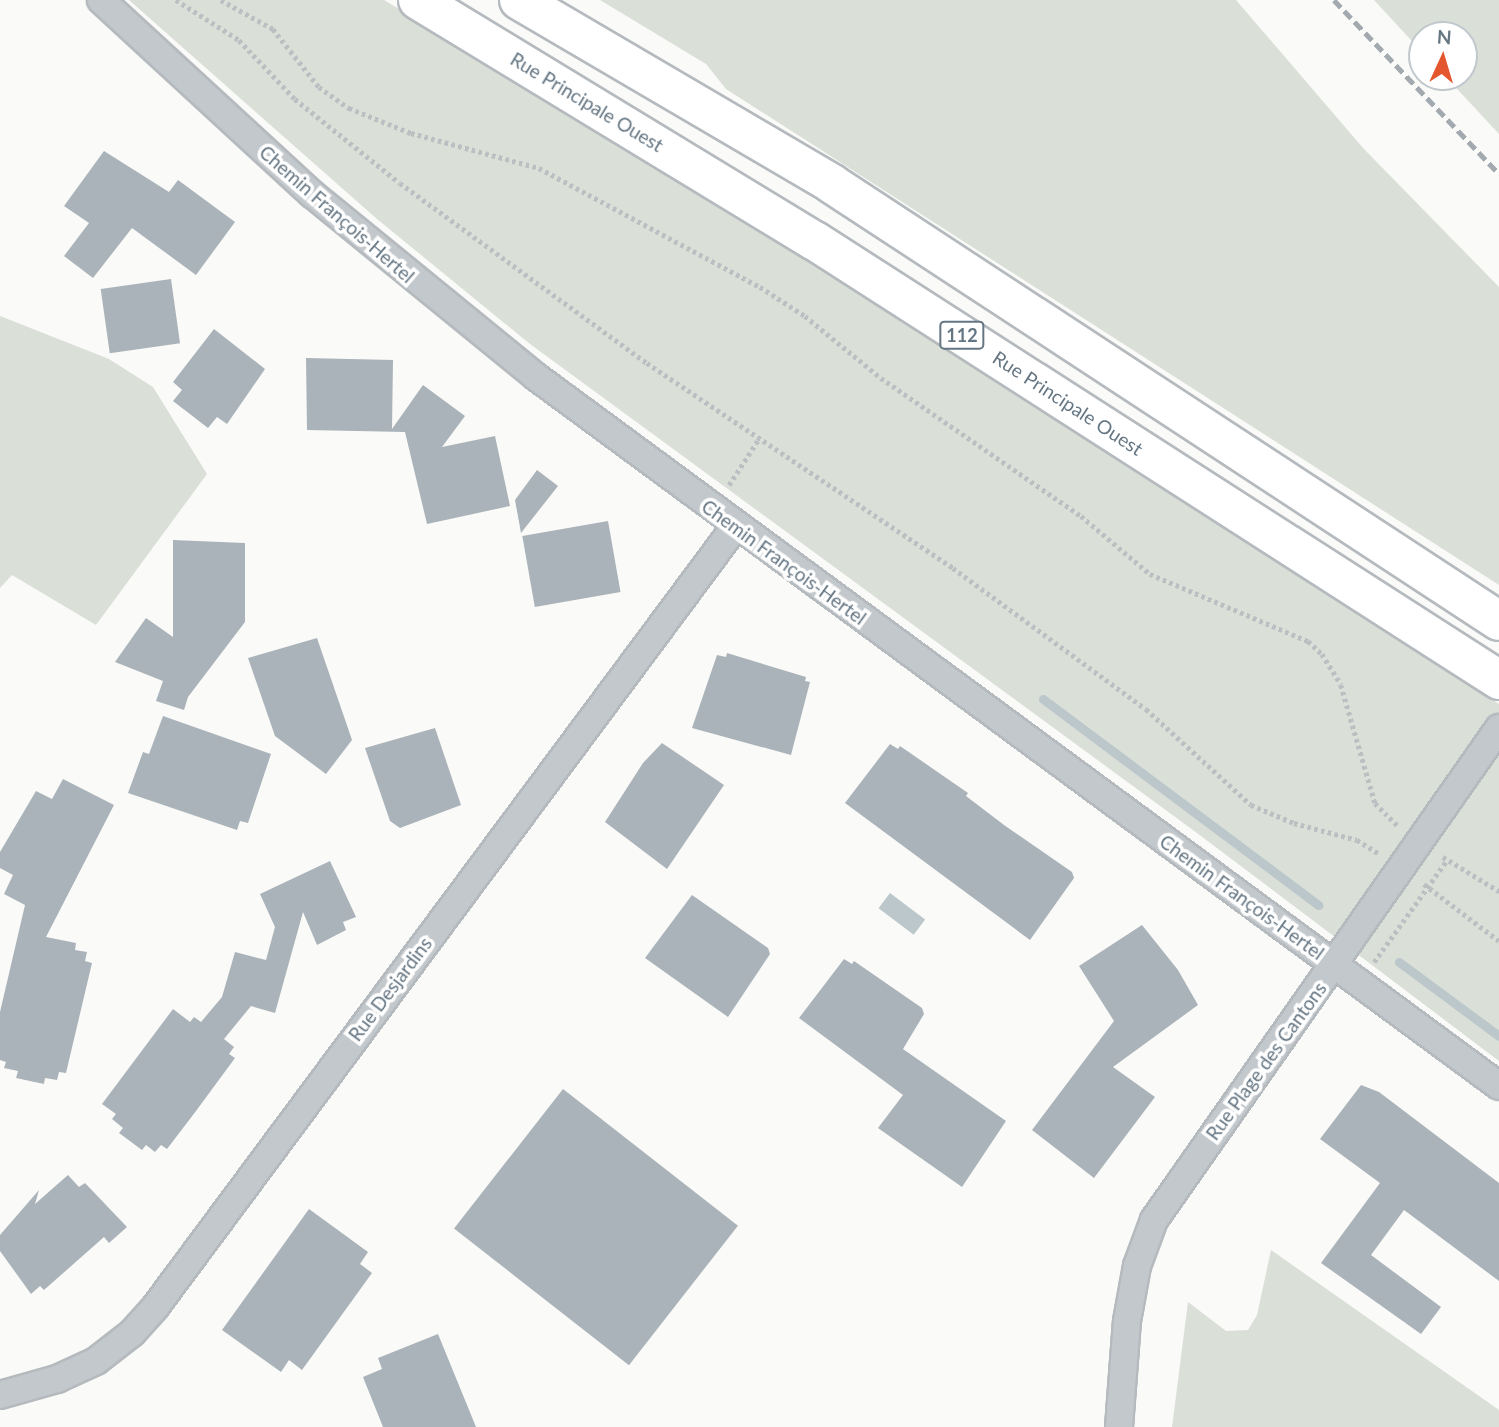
<!DOCTYPE html>
<html>
<head>
<meta charset="utf-8">
<style>
	body { margin:0 }
	#map { position:relative; width:1499px; height:1427px; overflow:hidden; background:#fafaf8; font-family:Lato,sans-serif }
	div>[style] { position:absolute }
	.green>* { inset:0; background:#dadfd7 }
	.water>* { inset:0; background:#bbc7cb; transform-origin:0 0 }
	.stream>* { height:9px; margin:-4.5px; padding:0 4.5px; transform-origin:4.5px; border-radius:4.5px; background:#bbc7cb }
	.building>* { inset:0; background:#aab3b9; transform-origin:0 0 }
	.path>* { height:4.5px; margin-top:-2.25px; transform-origin:0; background:repeating-linear-gradient(90deg,#bbbfc2 0 3.5px,transparent 0 7px) }
	.roads { filter:drop-shadow(2px 0 #b5babe) drop-shadow(-2px 0 #b5babe) drop-shadow(0 2px #b5babe) drop-shadow(0 -2px #b5babe) }
	.street>* { height:26px; margin:-13px; padding:0 13px; transform-origin:13px; border-radius:13px; background:#c3c8cc }
	.primary>* { height:38px; margin:-19px; padding:0 19px; transform-origin:19px; border-radius:19px; background:#fff }
	.rail>* { height:5px; margin-top:-2.5px; transform-origin:0; background:repeating-linear-gradient(90deg,#a2aab0 0 10px,transparent 0 15px) }
	span { translate:-50% -50%; white-space:nowrap; text-align:center; line-height:1.15; -webkit-text-stroke:7px #fff; paint-order:stroke }
	.shield-label span { padding:2px 5px; background:#fff; border:2px solid; border-radius:5px; -webkit-text-stroke-width:0 }
	.shield-label { font-size:18px; color:#657683; font-weight:700 }
	.street-label { font-size:19px; color:#657683 }
	.north { position:absolute; left:1408px; top:21px; width:70px; height:70px; box-sizing:border-box; background:#fff; border:2px solid #c1c8cd; border-radius:50%; rotate:4deg; font-size:19px; font-weight:700; line-height:28px; text-align:center; color:#657683 }
	.north::after { content:''; display:block; margin:auto; width:24px; height:32px; background:#e4572e; clip-path:polygon(50% 0,100% 100%,50% 72%,0 100%) }
</style>
</head>
<body>
<div id="map">
	<div class="green">
		<div style="clip-path:polygon(129px 0,384px 0,702px 189px,1499px 704px,1499px 1061px,1197px 833px,530px 344px,377px 219px)"></div>
		<div style="clip-path:polygon(600px 0,1236px 0,1363px 148px,1499px 287px,1499px 585px,726px 89px,706px 64px)"></div>
		<div style="clip-path:polygon(1374px 0,1499px 0,1499px 134px,1446px 77px,1464px 77px,1464px 35px,1422px 35px,1422px 52px)"></div>
		<div style="clip-path:polygon(0 316px,109px 359px,153px 387px,207px 474px,96px 625px,12px 575px,0 588px)"></div>
		<div style="clip-path:polygon(1271px 1250px,1499px 1410px,1499px 1427px,1172px 1427px,1188px 1302px,1226px 1331px,1248px 1330px,1257px 1315px)"></div>
	</div>
	<div class="water">
		<div style="left:890px;top:893px;width:44px;height:19px;rotate:37deg"></div>
	</div>
	<div class="stream">
		<div style="left:1043px;top:699px;width:344px;rotate:36.8deg"></div>
		<div style="left:1399px;top:962px;width:124px;rotate:36.5deg"></div>
	</div>
	<div class="building">
		<div style="clip-path:polygon(104px 151px,169px 192px,178px 180px,235px 222px,196px 275px,132px 228px,93px 278px,64px 256px,89px 223px,64px 206px)"></div>
		<div style="left:171px;top:279px;width:65px;height:71px;rotate:82deg"></div>
		<div style="clip-path:polygon(214px 329px,265px 369px,227px 424px,217px 417px,208px 428px,173px 401px,182px 390px,173px 382px)"></div>
		<div style="clip-path:polygon(306px 358px,393px 360px,392px 429px,423px 385px,465px 416px,442px 447px,495px 436px,510px 506px,427px 524px,405px 432px,307px 430px)"></div>
		<div style="clip-path:polygon(537px 470px,558px 486px,521px 533px,515px 500px)"></div>
		<div style="left:608px;top:521px;width:72px;height:87px;rotate:80deg"></div>
		<div style="clip-path:polygon(173px 540px,245px 543px,245px 622px,188px 697px,184px 710px,156px 701px,163px 681px,115px 662px,146px 618px,173px 637px)"></div>
		<div style="clip-path:polygon(317px 638px,352px 740px,326px 774px,275px 736px,248px 658px)"></div>
		<div style="clip-path:polygon(727px 653px,806px 677px,805px 681px,810px 682px,791px 755px,692px 728px,717px 655px,726px 657px)"></div>
		<div style="clip-path:polygon(163px 716px,271px 754px,248px 823px,240px 821px,237px 830px,128px 793px,143px 752px,149px 754px)"></div>
		<div style="clip-path:polygon(435px 728px,461px 805px,400px 828px,390px 821px,365px 748px)"></div>
		<div style="clip-path:polygon(662px 743px,724px 785px,667px 869px,605px 822px,643px 763px)"></div>
		<div style="clip-path:polygon(890px 744px,898px 749px,900px 746px,968px 793px,966px 796px,1004px 825px,1072px 872px,1074px 878px,1030px 940px,845px 803px)"></div>
		<div style="clip-path:polygon(63px 779px,114px 805px,46px 937px,76px 943px,75px 950px,87px 952px,85px 961px,92px 963px,66px 1073px,59px 1072px,57px 1080px,45px 1078px,44px 1084px,16px 1078px,18px 1071px,4px 1068px,6px 1062px,0 1060px,0 1012px,25px 905px,4px 894px,13px 875px,0 868px,0 852px,36px 791px,52px 799px)"></div>
		<div style="clip-path:polygon(330px 861px,356px 917px,343px 922px,346px 930px,317px 945px,303px 912px,275px 1013px,251px 1006px,224px 1039px,234px 1047px,229px 1054px,235px 1058px,196px 1111px,167px 1149px,161px 1145px,155px 1152px,146px 1145px,142px 1150px,119px 1133px,123px 1128px,112px 1119px,116px 1114px,102px 1104px,173px 1009px,190px 1022px,194px 1017px,201px 1022px,222px 997px,235px 952px,266px 960px,275px 927px,260px 894px)"></div>
		<div style="clip-path:polygon(692px 895px,768px 948px,770px 954px,728px 1017px,645px 958px)"></div>
		<div style="clip-path:polygon(1142px 925px,1178px 970px,1198px 1005px,1113px 1067px,1155px 1097px,1094px 1178px,1032px 1130px,1114px 1021px,1079px 966px)"></div>
		<div style="clip-path:polygon(844px 959px,852px 964px,854px 961px,922px 1008px,924px 1014px,903px 1049px,1006px 1121px,962px 1187px,878px 1128px,903px 1095px,799px 1018px)"></div>
		<div style="clip-path:polygon(1361px 1085px,1379px 1092px,1499px 1183px,1499px 1281px,1404px 1210px,1371px 1255px,1441px 1307px,1421px 1334px,1321px 1263px,1380px 1183px,1320px 1139px)"></div>
		<div style="left:563px;top:1089px;width:222px;height:177px;rotate:38deg"></div>
		<div style="clip-path:polygon(68px 1175px,79px 1187px,85px 1183px,127px 1227px,109px 1243px,104px 1237px,44px 1290px,40px 1286px,31px 1294px,0 1251px,0 1235px,39px 1190px,35px 1204px)"></div>
		<div style="clip-path:polygon(309px 1209px,368px 1252px,360px 1264px,372px 1273px,302px 1370px,289px 1360px,281px 1372px,222px 1330px)"></div>
		<div style="clip-path:polygon(438px 1334px,476px 1427px,383px 1427px,363px 1377px,382px 1369px,378px 1358px)"></div>
	</div>
	<div class="path">
		<div style="left:176px;top:0;width:75px;rotate:32.4deg"></div>
		<div style="left:239px;top:40px;width:81px;rotate:46.5deg"></div>
		<div style="left:295px;top:99px;width:134px;rotate:38.7deg"></div>
		<div style="left:400px;top:183px;width:306px;rotate:36.1deg"></div>
		<div style="left:647px;top:363px;width:368px;rotate:33.8deg"></div>
		<div style="left:953px;top:568px;width:239px;rotate:36.2deg"></div>
		<div style="left:1146px;top:709px;width:142px;rotate:42.4deg"></div>
		<div style="left:1251px;top:805px;width:47px;rotate:22.7deg"></div>
		<div style="left:1294px;top:823px;width:65px;rotate:15.1deg"></div>
		<div style="left:1357px;top:840px;width:26px;rotate:32deg"></div>
		<div style="left:221px;top:0;width:60px;rotate:29.1deg"></div>
		<div style="left:273px;top:29px;width:74px;rotate:51.6deg"></div>
		<div style="left:319px;top:87px;width:37px;rotate:35deg"></div>
		<div style="left:349px;top:108px;width:67px;rotate:22deg"></div>
		<div style="left:411px;top:133px;width:133px;rotate:15.3deg"></div>
		<div style="left:539px;top:168px;width:251px;rotate:28.3deg"></div>
		<div style="left:760px;top:287px;width:54px;rotate:32.8deg"></div>
		<div style="left:805px;top:316px;width:98px;rotate:39.2deg"></div>
		<div style="left:881px;top:378px;width:243px;rotate:34.6deg"></div>
		<div style="left:1081px;top:516px;width:90px;rotate:40deg"></div>
		<div style="left:1150px;top:574px;width:172px;rotate:23deg"></div>
		<div style="left:1308px;top:641px;width:19px;rotate:43deg"></div>
		<div style="left:1322px;top:654px;width:36px;rotate:58deg"></div>
		<div style="left:1341px;top:685px;width:123px;rotate:73.9deg"></div>
		<div style="left:1375px;top:803px;width:33px;rotate:45deg"></div>
		<div style="left:729px;top:485px;width:54px;rotate:-57.2deg"></div>
		<div style="left:1443px;top:857px;width:66px;rotate:31.3deg"></div>
		<div style="left:1424px;top:884px;width:94px;rotate:37.2deg"></div>
		<div style="left:1374px;top:962px;width:125px;rotate:-54.4deg"></div>
	</div>
	<div class="roads">
		<div class="street">
			<div style="left:101px;top:0;width:287px;rotate:42.6deg"></div>
			<div style="left:312px;top:194px;width:288px;rotate:39.2deg"></div>
			<div style="left:535px;top:376px;width:1197px;rotate:36.37deg"></div>
			<div style="left:0;top:1395px;width:59px;rotate:-15.7deg"></div>
			<div style="left:57px;top:1379px;width:43px;rotate:-24.8deg"></div>
			<div style="left:96px;top:1361px;width:46px;rotate:-37.9deg"></div>
			<div style="left:132px;top:1333px;width:36px;rotate:-48deg"></div>
			<div style="left:156px;top:1306px;width:971px;rotate:-53.38deg"></div>
			<div style="left:1119px;top:1427px;width:106px;rotate:-85.7deg"></div>
			<div style="left:1127px;top:1321px;width:56px;rotate:-79.7deg"></div>
			<div style="left:1137px;top:1266px;width:49px;rotate:-69.7deg"></div>
			<div style="left:1154px;top:1220px;width:601px;rotate:-54.96deg"></div>
		</div>
		<div class="primary">
			<div style="left:418px;top:0;width:464px;rotate:31.3deg"></div>
			<div style="left:815px;top:241px;width:813px;rotate:32.69deg"></div>
			<div style="left:519px;top:0;width:363px;rotate:30.4deg"></div>
			<div style="left:832px;top:184px;width:797px;rotate:33.23deg"></div>
		</div>
	</div>
	<div class="rail">
		<div style="left:1334px;top:0;width:240px;rotate:46.5deg"></div>
	</div>
	<div class="shield-label">
		<span style="left:962px;top:335px">112</span>
	</div>
	<div class="street-label">
		<span style="left:587px;top:102px;rotate:31deg">Rue Principale Ouest</span>
		<span style="left:337px;top:214px;rotate:41deg">Chemin François-Hertel</span>
		<span style="left:1068px;top:403px;rotate:33deg">Rue Principale Ouest</span>
		<span style="left:784px;top:562px;rotate:36deg">Chemin François-Hertel</span>
		<span style="left:1242px;top:897px;rotate:36deg">Chemin François-Hertel</span>
		<span style="left:390px;top:989px;rotate:-53deg">Rue Desjardins</span>
		<span style="left:1266px;top:1061px;rotate:-54deg">Rue Plage des Cantons</span>
	</div>
	<div class="north">N</div>
</div>
</body>
</html>
